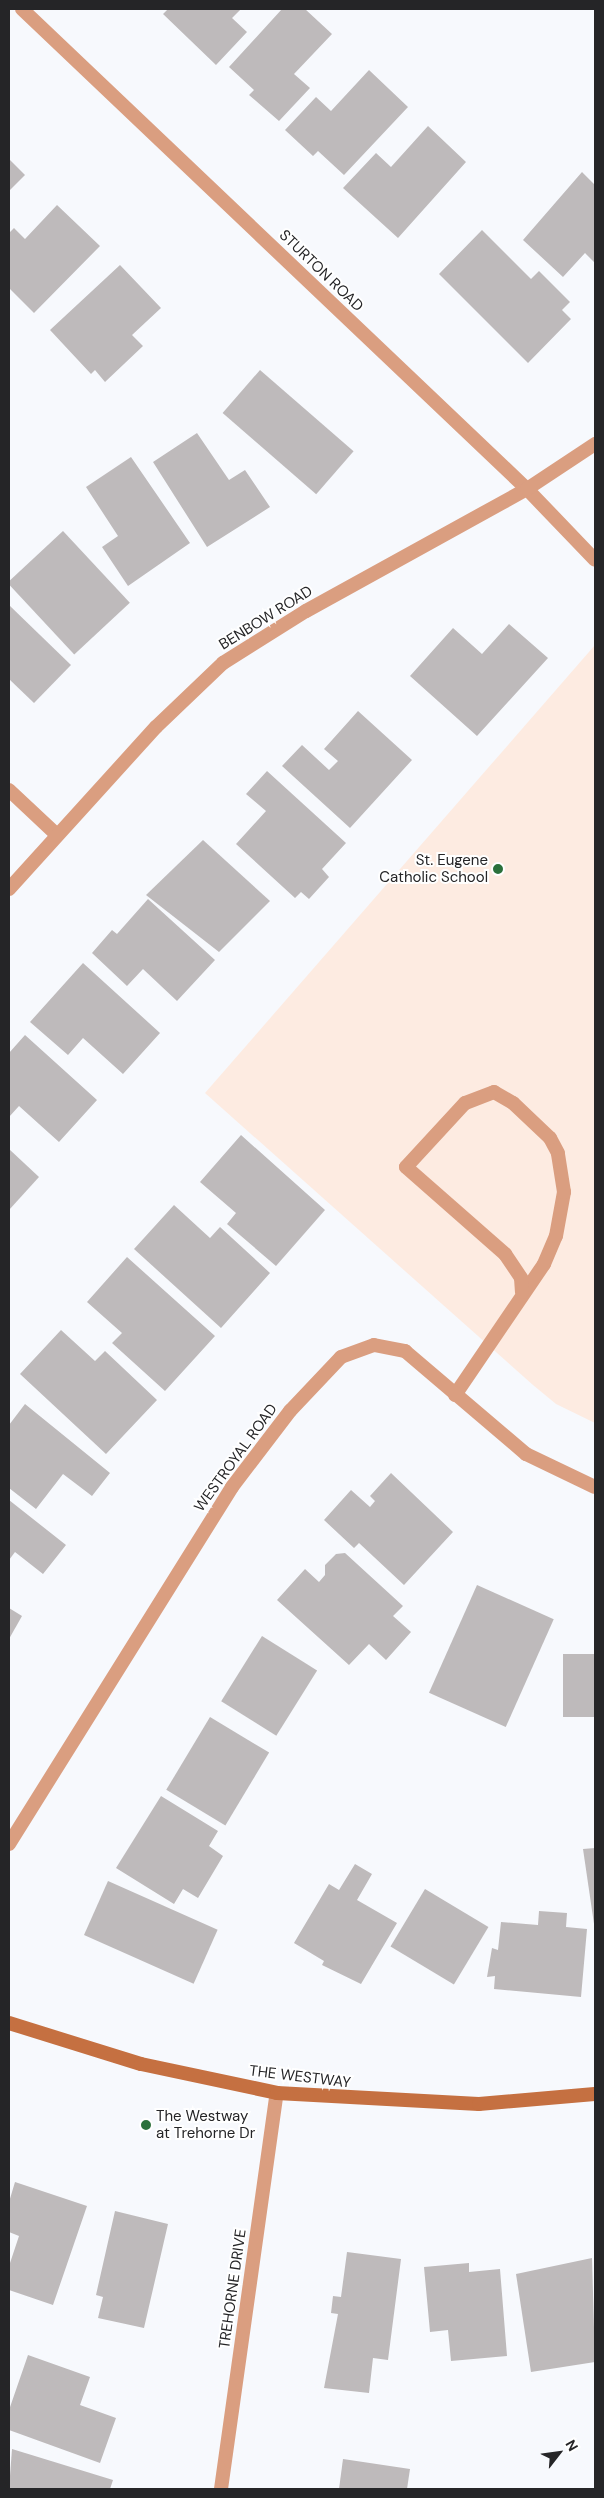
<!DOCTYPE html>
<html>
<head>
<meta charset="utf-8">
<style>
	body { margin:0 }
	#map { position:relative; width:604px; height:2498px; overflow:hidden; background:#f7f9fd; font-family:"DM Sans",sans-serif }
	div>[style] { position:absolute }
	.education>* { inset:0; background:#fdebe1 }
	.building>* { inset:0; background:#bebabb; transform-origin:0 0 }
	.service>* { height:14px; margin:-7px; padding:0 7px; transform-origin:7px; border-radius:7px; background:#da9e80 }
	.minor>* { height:14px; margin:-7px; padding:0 7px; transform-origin:7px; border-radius:7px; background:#da9e80 }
	.secondary>* { height:14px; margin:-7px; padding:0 7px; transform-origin:7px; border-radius:7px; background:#c57041 }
	.dots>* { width:14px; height:14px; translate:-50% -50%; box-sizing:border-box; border:2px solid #fff; border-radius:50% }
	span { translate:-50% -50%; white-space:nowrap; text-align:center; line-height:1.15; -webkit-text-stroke:4px #fff; paint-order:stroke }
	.street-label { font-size:15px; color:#252527 }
	.poi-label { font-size:15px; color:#252527 }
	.right { translate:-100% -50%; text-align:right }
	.left { translate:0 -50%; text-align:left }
	.frame { position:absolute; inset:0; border:10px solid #252527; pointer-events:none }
	.north { position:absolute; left:534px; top:2428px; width:50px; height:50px; -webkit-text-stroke:4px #fff; paint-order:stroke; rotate:60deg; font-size:14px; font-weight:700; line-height:20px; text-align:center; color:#252527 }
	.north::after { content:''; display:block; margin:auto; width:18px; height:22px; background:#252527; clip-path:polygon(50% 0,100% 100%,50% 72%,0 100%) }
</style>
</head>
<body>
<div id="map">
	<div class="education">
		<div style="clip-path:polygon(595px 645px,595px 1423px,556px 1404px,533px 1385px,205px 1093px)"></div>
	</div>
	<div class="building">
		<div style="clip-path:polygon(168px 9px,241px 9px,232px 18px,247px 32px,216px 65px,163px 14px)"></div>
		<div style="clip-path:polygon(282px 9px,305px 9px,332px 34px,294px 74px,310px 88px,279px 121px,249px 95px,254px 90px,229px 67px)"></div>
		<div style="clip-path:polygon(369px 70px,408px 107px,344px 175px,318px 151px,313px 156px,285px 130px,316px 97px,331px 111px)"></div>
		<div style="clip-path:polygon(428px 126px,466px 162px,398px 238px,343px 188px,376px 153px,391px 167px)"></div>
		<div style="clip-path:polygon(9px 159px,25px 175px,9px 191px)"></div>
		<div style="clip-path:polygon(582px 172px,595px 185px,595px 263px,585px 253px,563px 277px,523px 240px)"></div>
		<div style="clip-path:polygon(57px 205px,100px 246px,34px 313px,9px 288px,9px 233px,14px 228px,25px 239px)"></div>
		<div style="clip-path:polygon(482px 230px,531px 279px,539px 271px,570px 302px,562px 310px,571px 319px,528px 363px,439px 274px)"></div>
		<div style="clip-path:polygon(120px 265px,161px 308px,132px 335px,143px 346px,105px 382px,95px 370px,91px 374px,50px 330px)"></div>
		<div style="left:260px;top:370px;width:124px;height:57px;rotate:41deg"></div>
		<div style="clip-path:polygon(197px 433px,229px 480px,245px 470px,270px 507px,207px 547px,153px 462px)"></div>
		<div style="clip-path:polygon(131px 457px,190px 543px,128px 586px,102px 547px,118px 536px,86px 487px)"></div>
		<div style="left:63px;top:531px;width:98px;height:76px;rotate:47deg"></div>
		<div style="clip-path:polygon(9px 605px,71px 665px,34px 703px,9px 679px)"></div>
		<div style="clip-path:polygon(509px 624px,548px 658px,477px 736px,410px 676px,453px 628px,482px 654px)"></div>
		<div style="clip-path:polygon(358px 711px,412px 760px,350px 828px,282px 766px,302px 745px,329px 770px,338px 761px,324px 749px)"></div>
		<div style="clip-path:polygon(267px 771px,346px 843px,322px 869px,329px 877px,309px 899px,301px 892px,295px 898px,236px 844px,266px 811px,246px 794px)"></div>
		<div style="clip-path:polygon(203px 840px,270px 901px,219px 952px,146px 895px)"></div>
		<div style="clip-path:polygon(148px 899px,215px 960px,177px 1001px,143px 969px,127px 986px,92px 953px,112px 930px,117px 934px)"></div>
		<div style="clip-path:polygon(83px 963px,160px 1033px,123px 1074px,83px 1038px,68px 1055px,30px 1022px)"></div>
		<div style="clip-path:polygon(25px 1035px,97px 1100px,59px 1142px,19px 1106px,9px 1117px,9px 1053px)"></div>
		<div style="clip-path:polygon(241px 1135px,325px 1210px,276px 1266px,227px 1224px,236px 1213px,200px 1182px)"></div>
		<div style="clip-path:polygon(9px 1149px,39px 1177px,9px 1210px)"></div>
		<div style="clip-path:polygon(174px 1205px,210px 1238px,220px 1227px,270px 1273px,221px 1328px,134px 1249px)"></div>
		<div style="clip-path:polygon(127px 1257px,215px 1336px,165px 1391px,112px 1343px,122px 1333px,87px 1302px)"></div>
		<div style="clip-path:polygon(61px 1330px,95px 1361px,105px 1351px,157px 1400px,106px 1454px,20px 1374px)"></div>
		<div style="clip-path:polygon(25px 1404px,110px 1473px,92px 1496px,63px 1474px,36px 1509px,9px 1488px,9px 1425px)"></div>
		<div style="clip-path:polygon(391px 1473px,453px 1532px,404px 1585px,359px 1543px,354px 1548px,324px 1520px,351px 1490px,370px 1507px,375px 1501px,370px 1496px)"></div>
		<div style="clip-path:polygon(9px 1500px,66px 1545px,43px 1574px,15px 1552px,9px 1560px)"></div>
		<div style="clip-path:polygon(345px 1553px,403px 1606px,393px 1616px,411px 1632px,386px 1660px,369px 1644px,349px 1665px,277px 1600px,305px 1569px,319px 1582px,325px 1575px,325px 1565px,336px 1554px)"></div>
		<div style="left:477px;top:1585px;width:84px;height:118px;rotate:24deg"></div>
		<div style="clip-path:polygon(9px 1608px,22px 1616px,9px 1639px)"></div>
		<div style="left:262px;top:1636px;width:65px;height:77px;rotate:32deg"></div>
		<div style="left:563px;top:1654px;width:32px;height:63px"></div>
		<div style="left:210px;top:1717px;width:69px;height:85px;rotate:31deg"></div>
		<div style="clip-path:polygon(161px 1796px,218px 1831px,209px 1846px,223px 1856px,198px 1898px,183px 1889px,174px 1904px,116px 1868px)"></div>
		<div style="clip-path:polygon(595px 1848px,595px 1924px,594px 1924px,583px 1849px)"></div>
		<div style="clip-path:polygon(355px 1864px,372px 1874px,357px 1900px,397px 1923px,361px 1984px,322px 1965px,324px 1961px,294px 1943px,329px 1884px,339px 1890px)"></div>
		<div style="left:108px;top:1881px;width:120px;height:59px;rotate:24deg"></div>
		<div style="left:425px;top:1889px;width:74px;height:67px;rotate:31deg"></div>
		<div style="clip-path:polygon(539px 1911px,567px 1913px,566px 1927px,587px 1929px,581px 1997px,494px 1989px,495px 1976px,487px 1977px,492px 1948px,498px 1950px,501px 1922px,538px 1925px)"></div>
		<div style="clip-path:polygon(15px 2182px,87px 2206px,53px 2305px,9px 2290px,9px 2266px,19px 2236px,9px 2232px,9px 2202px)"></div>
		<div style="clip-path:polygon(115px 2211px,168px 2224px,144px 2328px,98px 2318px,103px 2297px,96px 2295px)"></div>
		<div style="clip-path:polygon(347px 2252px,401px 2259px,388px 2360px,373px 2358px,369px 2393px,324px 2388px,338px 2314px,331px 2313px,333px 2296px,341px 2297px)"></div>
		<div style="clip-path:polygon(592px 2258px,595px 2362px,531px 2372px,516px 2274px)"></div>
		<div style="clip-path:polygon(469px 2263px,469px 2272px,500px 2269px,507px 2356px,451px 2361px,448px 2330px,430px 2332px,424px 2267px)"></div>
		<div style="clip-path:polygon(28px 2355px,90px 2377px,80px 2405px,116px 2418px,100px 2463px,9px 2430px,9px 2410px)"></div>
		<div style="clip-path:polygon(12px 2449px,113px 2480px,110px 2489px,9px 2489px)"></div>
		<div style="clip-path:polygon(343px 2459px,410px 2469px,407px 2489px,339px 2489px)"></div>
	</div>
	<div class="service">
		<div style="left:455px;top:1395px;width:158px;rotate:-55.8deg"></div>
		<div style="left:544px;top:1264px;width:30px;rotate:-67deg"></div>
		<div style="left:556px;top:1236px;width:45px;rotate:-79.7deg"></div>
		<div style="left:564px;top:1192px;width:39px;rotate:-99deg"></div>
		<div style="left:558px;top:1153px;width:17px;rotate:-118deg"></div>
		<div style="left:550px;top:1138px;width:51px;rotate:-136.6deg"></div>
		<div style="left:513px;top:1103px;width:22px;rotate:-150deg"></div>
		<div style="left:494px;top:1092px;width:31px;rotate:159deg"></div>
		<div style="left:465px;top:1103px;width:87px;rotate:132.7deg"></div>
		<div style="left:406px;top:1167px;width:132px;rotate:41.3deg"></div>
		<div style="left:505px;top:1254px;width:29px;rotate:56deg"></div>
		<div style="left:521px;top:1278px;width:14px;rotate:86deg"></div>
	</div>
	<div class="minor">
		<div style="left:22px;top:9px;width:697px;rotate:43.55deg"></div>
		<div style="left:527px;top:489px;width:98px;rotate:46.2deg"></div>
		<div style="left:9px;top:790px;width:66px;rotate:43.2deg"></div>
		<div style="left:9px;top:889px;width:219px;rotate:-47.8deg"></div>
		<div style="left:156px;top:727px;width:93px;rotate:-43.7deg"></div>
		<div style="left:223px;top:663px;width:98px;rotate:-32.1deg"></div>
		<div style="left:306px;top:611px;width:252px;rotate:-28.9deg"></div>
		<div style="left:527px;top:489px;width:82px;rotate:-33.5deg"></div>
		<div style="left:9px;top:1844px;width:421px;rotate:-58deg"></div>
		<div style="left:232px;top:1487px;width:96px;rotate:-52.7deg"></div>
		<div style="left:290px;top:1411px;width:74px;rotate:-46.6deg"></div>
		<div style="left:341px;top:1357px;width:35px;rotate:-20deg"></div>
		<div style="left:374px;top:1345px;width:32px;rotate:11deg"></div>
		<div style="left:405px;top:1351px;width:159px;rotate:40.4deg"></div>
		<div style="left:526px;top:1454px;width:76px;rotate:25.6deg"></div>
		<div style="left:221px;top:2489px;width:400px;rotate:-82deg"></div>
	</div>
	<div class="secondary">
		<div style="left:9px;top:2023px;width:138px;rotate:17.3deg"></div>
		<div style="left:141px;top:2064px;width:139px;rotate:12deg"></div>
		<div style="left:277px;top:2093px;width:202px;rotate:3.1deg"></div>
		<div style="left:479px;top:2104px;width:116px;rotate:-4.9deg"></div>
	</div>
	<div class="dots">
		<div style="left:498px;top:869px;background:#2b703b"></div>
		<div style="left:146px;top:2125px;background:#2b703b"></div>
	</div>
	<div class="street-label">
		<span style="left:321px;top:271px;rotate:44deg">STURTON ROAD</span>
		<span style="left:266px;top:618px;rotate:-32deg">BENBOW ROAD</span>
		<span style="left:236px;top:1458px;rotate:-54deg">WESTROYAL ROAD</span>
		<span style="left:300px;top:2077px;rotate:7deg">THE WESTWAY</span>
		<span style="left:233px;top:2289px;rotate:-82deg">TREHORNE DRIVE</span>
	</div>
	<div class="poi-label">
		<span class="right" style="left:488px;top:869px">St. Eugene<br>Catholic School</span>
		<span class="left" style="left:156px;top:2125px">The Westway<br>at Trehorne Dr</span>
	</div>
	<div class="frame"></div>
	<div class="north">N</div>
</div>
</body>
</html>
